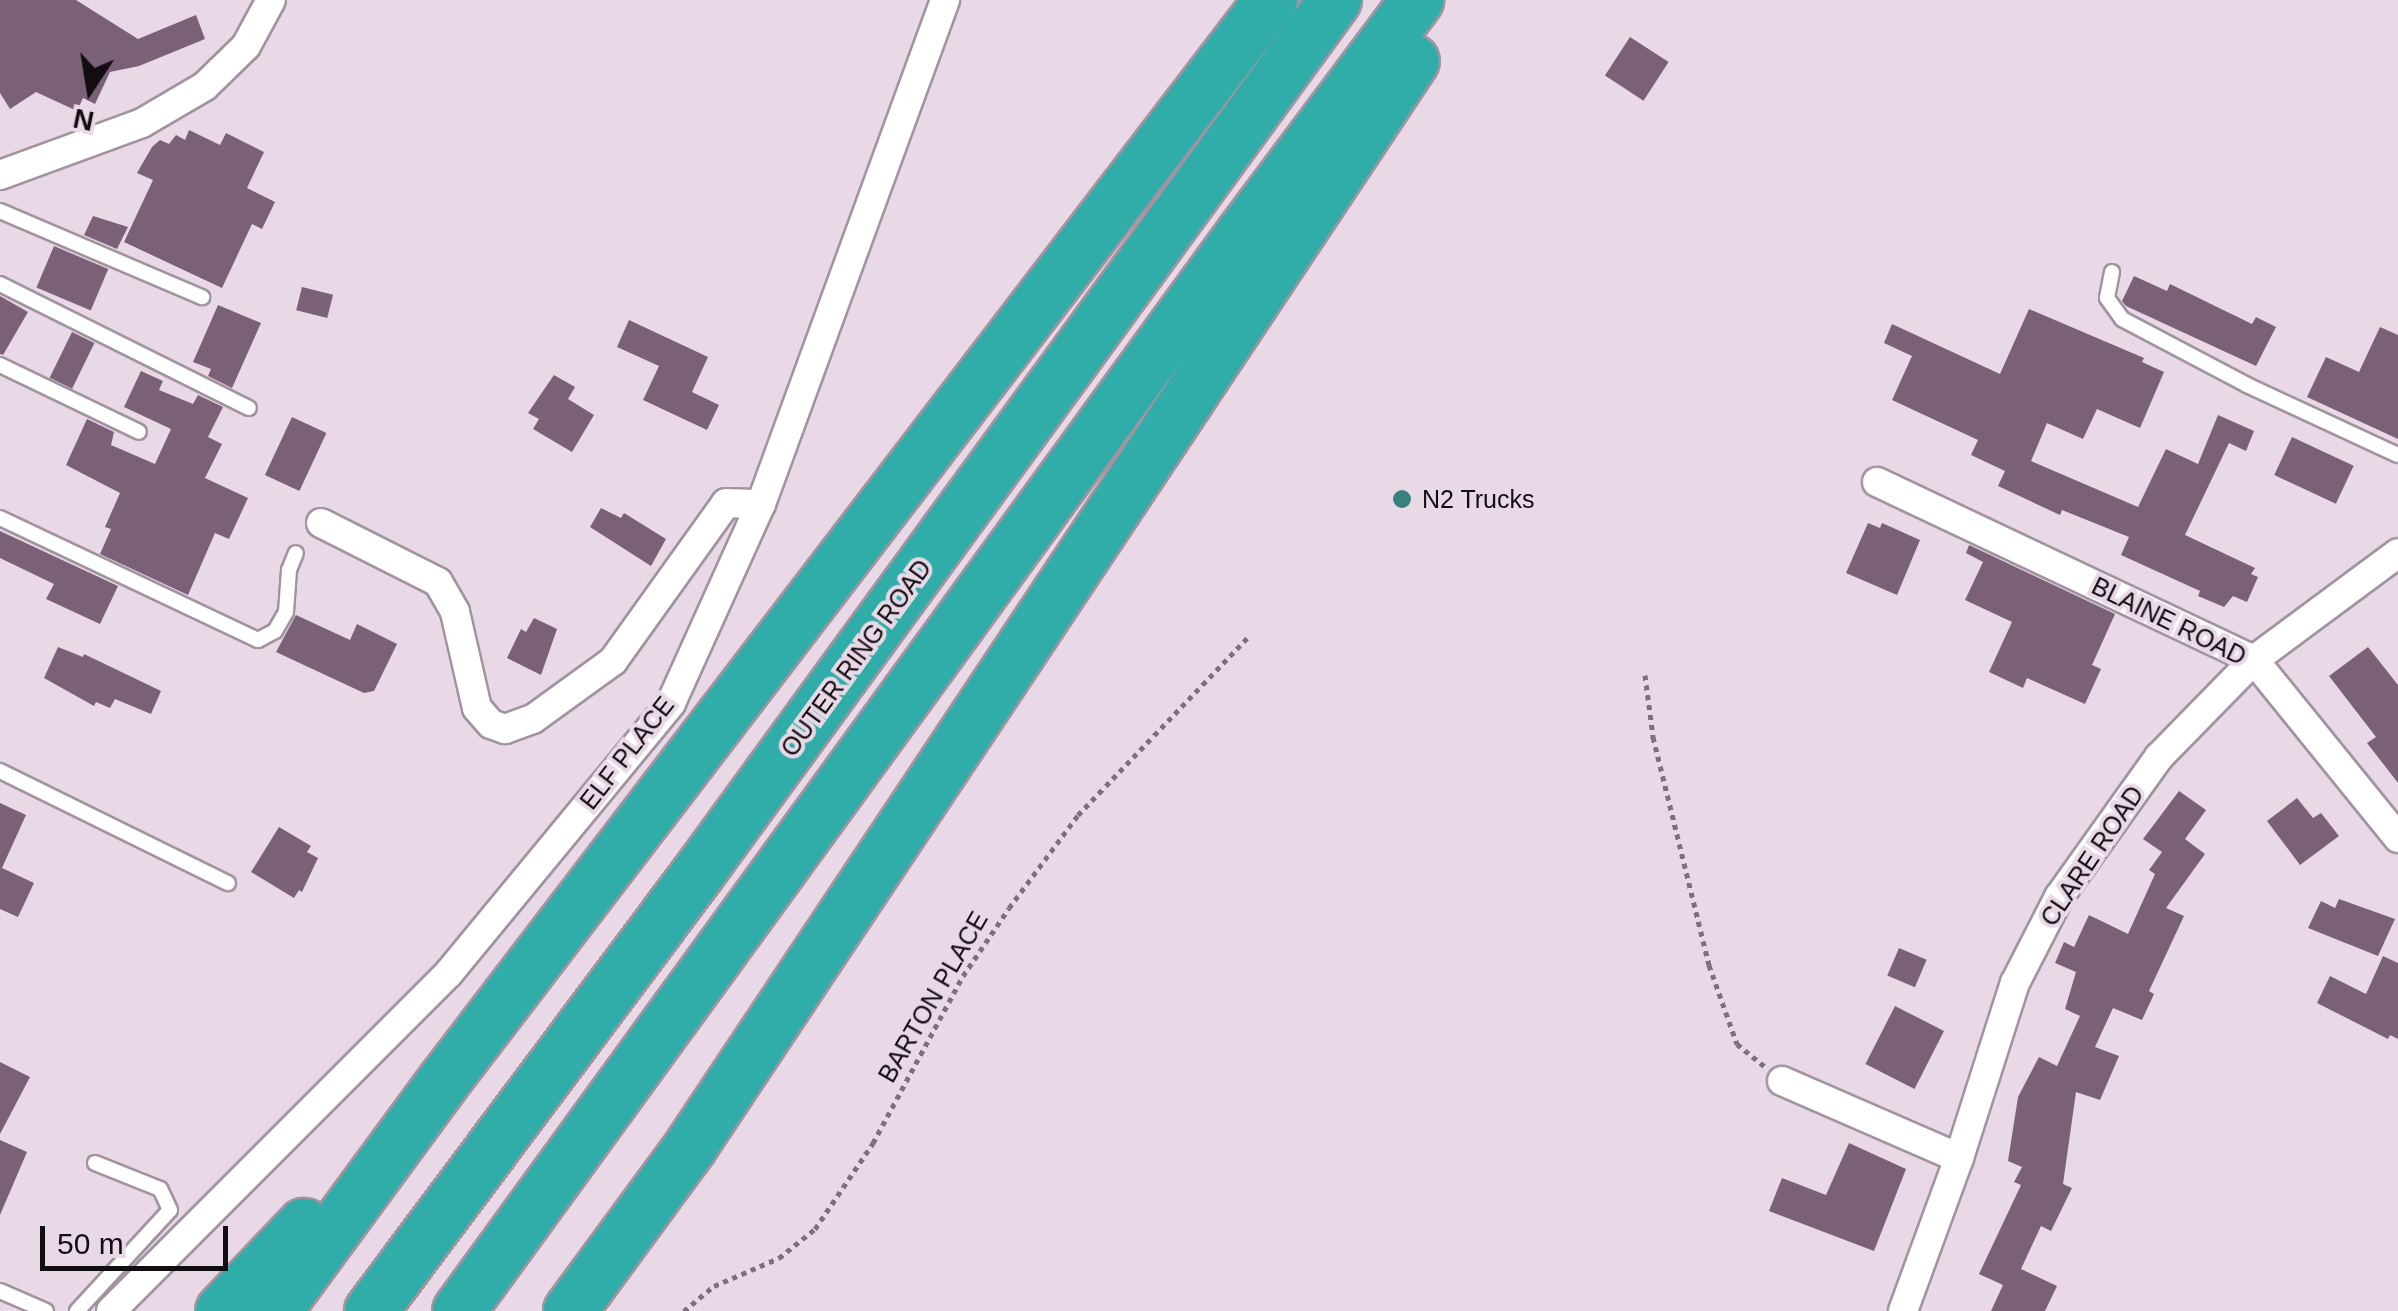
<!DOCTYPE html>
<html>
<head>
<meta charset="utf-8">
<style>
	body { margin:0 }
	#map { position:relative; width:2398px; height:1311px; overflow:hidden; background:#e9d9e7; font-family:Helvetica,sans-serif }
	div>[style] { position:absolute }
	.building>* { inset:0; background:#7a6178; transform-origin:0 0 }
	.path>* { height:5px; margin-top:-2.5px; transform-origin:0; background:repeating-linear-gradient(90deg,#7b717a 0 5px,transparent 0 10px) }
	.roads { filter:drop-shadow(2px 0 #a293a1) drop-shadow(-2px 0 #a293a1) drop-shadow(0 2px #a293a1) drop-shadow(0 -2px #a293a1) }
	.lane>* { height:14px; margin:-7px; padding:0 7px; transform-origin:7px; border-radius:7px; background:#fff }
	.street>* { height:28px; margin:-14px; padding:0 14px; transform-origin:14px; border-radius:14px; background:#fff }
	.highway>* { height:52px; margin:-26px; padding:0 26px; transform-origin:26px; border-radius:26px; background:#31ada9 }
	.dots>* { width:28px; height:28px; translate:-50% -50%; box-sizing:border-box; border:5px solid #e9d9e7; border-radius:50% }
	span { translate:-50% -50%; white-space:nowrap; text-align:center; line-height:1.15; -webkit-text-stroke:8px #e9d9e7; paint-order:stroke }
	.poi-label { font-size:25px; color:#120d11 }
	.left { translate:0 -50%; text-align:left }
	.street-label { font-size:25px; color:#120d11 }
	.north { position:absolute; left:40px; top:40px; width:100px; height:100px; -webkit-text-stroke:8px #e9d9e7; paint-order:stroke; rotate:192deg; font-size:28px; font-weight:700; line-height:40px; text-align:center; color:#120d11 }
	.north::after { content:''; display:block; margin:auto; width:35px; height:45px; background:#120d11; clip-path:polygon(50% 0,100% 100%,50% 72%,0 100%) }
	.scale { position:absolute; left:40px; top:1226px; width:188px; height:45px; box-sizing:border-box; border:5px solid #120d11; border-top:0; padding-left:12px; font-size:30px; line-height:35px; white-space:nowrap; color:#120d11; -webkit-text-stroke:8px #e9d9e7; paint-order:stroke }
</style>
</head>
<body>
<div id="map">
	<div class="building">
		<div style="clip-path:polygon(0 0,76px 0,138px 39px,196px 15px,205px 39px,139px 66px,110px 72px,95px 104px,83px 98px,77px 111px,36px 92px,10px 109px,0 93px)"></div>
		<div style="left:1630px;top:37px;width:46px;height:46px;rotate:33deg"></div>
		<div style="clip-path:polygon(189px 130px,220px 145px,226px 133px,264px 152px,247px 188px,275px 202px,262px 229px,252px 224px,222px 288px,124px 242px,153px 180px,137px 173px,152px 147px,160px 140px,169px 144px,176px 135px,185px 140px)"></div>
		<div style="clip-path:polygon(93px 216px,128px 227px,117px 249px,84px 235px)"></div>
		<div style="left:54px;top:246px;width:59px;height:45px;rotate:23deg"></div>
		<div style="clip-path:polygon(2134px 276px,2167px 291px,2170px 284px,2252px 324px,2256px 317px,2276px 327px,2256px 366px,2126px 306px,2122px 301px)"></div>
		<div style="left:302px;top:287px;width:32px;height:24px;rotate:14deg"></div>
		<div style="clip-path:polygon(0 296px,28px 312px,3px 355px,0 354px)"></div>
		<div style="clip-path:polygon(218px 305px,261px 323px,232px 388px,208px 376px,211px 369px,193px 362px)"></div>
		<div style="clip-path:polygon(2029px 309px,2144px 358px,2142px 362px,2164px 372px,2140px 428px,2097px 409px,2083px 439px,2047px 423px,2031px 461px,2138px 507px,2166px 449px,2198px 464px,2218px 415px,2254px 431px,2246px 451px,2229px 443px,2185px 535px,2255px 568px,2251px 574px,2258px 577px,2247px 602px,2233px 596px,2224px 607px,2198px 596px,2200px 591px,2121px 555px,2129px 537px,2062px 510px,2060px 515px,1998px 486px,2005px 471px,1971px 455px,1978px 440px,1892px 400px,1912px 356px,1884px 343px,1892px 324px,2000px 374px)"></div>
		<div style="clip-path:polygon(629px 320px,708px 357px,692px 392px,719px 405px,707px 430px,643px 400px,659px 366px,617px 347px)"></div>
		<div style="clip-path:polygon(2380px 327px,2398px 335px,2398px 439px,2307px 397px,2326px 357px,2359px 372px)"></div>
		<div style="left:72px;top:332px;width:25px;height:51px;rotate:26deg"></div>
		<div style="clip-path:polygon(141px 371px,163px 381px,159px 390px,193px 404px,198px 395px,223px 407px,208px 437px,222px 444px,205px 478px,248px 498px,229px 539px,215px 533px,188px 595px,100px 554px,111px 529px,105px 527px,120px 493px,66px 465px,87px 419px,114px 432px,111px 445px,155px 464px,171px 429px,124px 407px)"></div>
		<div style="clip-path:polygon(554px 375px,575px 387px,568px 399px,594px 415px,572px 452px,533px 429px,539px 419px,528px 413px)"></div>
		<div style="left:292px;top:417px;width:38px;height:64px;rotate:25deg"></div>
		<div style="left:2292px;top:437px;width:68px;height:42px;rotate:25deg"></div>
		<div style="clip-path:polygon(601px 508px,621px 518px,624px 513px,666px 539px,651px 566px,590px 527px)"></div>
		<div style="clip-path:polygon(1868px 523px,1880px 528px,1882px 523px,1920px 540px,1897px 595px,1846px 573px)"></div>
		<div style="clip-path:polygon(0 531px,118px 586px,100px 624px,46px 599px,54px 584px,0 558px)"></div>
		<div style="clip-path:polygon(1969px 545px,2115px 614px,2092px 665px,2101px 669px,2085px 704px,2027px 678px,2023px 688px,1989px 672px,2012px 622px,1965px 600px,1983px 562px,1966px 553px)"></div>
		<div style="clip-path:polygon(296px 615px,350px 640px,357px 624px,397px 644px,374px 691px,364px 693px,276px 652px)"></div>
		<div style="clip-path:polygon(534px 618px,557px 629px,541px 675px,507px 658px,521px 629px,526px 632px)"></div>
		<div style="clip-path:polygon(58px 647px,83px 657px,84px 654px,161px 691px,151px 714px,115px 699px,110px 708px,96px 702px,94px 706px,44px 678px)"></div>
		<div style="clip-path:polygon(2368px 647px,2398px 685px,2398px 783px,2367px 743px,2376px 737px,2329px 676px)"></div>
		<div style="clip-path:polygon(2179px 791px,2206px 810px,2185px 839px,2205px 854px,2166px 908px,2184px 916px,2149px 991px,2154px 994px,2142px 1020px,2113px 1008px,2095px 1047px,2119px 1056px,2100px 1100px,2076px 1092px,2063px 1184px,2072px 1188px,2051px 1231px,2041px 1226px,2021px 1269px,2057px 1286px,2045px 1311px,1991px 1311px,2003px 1285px,1979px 1274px,2021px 1185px,2014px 1182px,2022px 1167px,2008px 1161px,2018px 1097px,2039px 1057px,2057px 1066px,2080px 1016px,2065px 1009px,2076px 972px,2055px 963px,2064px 942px,2074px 947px,2089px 915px,2128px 934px,2155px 874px,2149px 870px,2162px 852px,2143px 839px)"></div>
		<div style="clip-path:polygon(2297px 798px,2313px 818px,2321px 813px,2339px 836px,2300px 865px,2267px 821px)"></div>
		<div style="clip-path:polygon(0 803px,26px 815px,2px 868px,34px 883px,18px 917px,0 909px)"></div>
		<div style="clip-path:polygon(279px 827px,311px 846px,307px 852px,318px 858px,302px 892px,299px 890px,294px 898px,251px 872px)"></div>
		<div style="clip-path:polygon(2339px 899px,2395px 919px,2378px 956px,2308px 928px,2321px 901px,2335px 908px)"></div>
		<div style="left:1899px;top:948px;width:30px;height:30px;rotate:23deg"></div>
		<div style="clip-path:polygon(2383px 956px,2398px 963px,2398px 1039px,2390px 1035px,2388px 1039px,2317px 1003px,2330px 976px,2366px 994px)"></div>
		<div style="left:1895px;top:1006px;width:55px;height:65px;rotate:27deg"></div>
		<div style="clip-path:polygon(0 1062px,30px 1077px,0 1134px)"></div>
		<div style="clip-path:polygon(0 1140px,27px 1152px,0 1215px)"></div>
		<div style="clip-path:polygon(1849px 1143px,1906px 1169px,1874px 1251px,1769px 1211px,1782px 1178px,1826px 1195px)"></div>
	</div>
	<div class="path">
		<div style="left:1645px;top:675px;width:63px;rotate:82.6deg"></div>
		<div style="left:1653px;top:737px;width:235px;rotate:76.2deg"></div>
		<div style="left:1709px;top:965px;width:84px;rotate:70.5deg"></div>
		<div style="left:1737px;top:1044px;width:35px;rotate:39deg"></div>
		<div style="left:684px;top:1311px;width:39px;rotate:-40deg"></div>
		<div style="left:714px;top:1286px;width:71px;rotate:-23.3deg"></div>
		<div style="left:779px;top:1258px;width:46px;rotate:-38.9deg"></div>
		<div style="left:815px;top:1229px;width:104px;rotate:-56deg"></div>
		<div style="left:873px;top:1143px;width:190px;rotate:-61.7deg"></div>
		<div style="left:963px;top:976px;width:82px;rotate:-55.9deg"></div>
		<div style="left:1009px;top:908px;width:116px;rotate:-53.4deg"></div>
		<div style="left:1078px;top:815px;width:245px;rotate:-46.3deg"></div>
	</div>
	<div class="roads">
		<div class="lane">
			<div style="left:0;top:211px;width:220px;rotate:23.1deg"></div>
			<div style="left:2112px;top:272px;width:26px;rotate:101deg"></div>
			<div style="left:2107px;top:298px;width:26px;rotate:54deg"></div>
			<div style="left:2122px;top:319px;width:141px;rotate:27.8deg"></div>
			<div style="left:2247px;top:385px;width:166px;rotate:24.9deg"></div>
			<div style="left:0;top:284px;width:278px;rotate:26.5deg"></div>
			<div style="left:0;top:365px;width:154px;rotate:25.7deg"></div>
			<div style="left:0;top:518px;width:285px;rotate:25.3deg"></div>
			<div style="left:258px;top:640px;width:19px;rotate:-28deg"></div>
			<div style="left:275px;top:631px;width:22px;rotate:-60deg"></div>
			<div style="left:286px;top:612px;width:42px;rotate:-85.9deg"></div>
			<div style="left:289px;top:570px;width:18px;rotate:-68deg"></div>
			<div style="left:0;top:771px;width:254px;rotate:26.2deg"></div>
			<div style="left:0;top:1291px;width:50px;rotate:23.5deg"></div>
			<div style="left:77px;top:1311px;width:137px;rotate:-47.4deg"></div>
			<div style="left:170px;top:1210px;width:23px;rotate:-115deg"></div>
			<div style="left:160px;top:1189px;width:70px;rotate:-158.2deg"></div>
		</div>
		<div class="street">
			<div style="left:0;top:175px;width:151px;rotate:-20.1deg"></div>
			<div style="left:142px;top:123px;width:73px;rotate:-30.4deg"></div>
			<div style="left:205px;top:86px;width:57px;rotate:-44.3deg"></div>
			<div style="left:246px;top:46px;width:52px;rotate:-61.5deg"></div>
			<div style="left:1877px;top:482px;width:417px;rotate:25.3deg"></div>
			<div style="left:2254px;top:660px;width:229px;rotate:51deg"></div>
			<div style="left:321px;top:523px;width:131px;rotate:26.8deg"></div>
			<div style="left:438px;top:582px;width:34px;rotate:60deg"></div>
			<div style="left:455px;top:612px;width:98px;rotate:77.1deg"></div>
			<div style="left:477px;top:708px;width:21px;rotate:49deg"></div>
			<div style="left:491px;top:724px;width:15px;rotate:20deg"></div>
			<div style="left:505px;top:729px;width:30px;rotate:-20deg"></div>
			<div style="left:533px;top:719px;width:99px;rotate:-35.9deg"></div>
			<div style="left:613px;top:661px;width:194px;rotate:-54.4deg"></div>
			<div style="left:726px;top:503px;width:35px;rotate:2deg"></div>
			<div style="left:1782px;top:1081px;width:193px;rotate:23.5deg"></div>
			<div style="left:111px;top:1311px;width:477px;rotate:-45deg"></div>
			<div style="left:448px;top:974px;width:351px;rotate:-50.5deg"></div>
			<div style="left:671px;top:703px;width:218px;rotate:-65.7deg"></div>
			<div style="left:761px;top:504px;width:537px;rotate:-69.94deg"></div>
			<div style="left:1903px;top:1311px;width:163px;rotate:-69.9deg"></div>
			<div style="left:1959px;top:1158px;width:184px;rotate:-72.3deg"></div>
			<div style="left:2015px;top:983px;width:97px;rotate:-62.9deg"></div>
			<div style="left:2059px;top:897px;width:172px;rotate:-54.5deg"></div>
			<div style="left:2159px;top:757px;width:136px;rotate:-45.6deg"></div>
			<div style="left:2254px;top:660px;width:179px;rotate:-36.6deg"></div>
		</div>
		<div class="highway">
			<div style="left:222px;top:1311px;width:119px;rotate:-46.4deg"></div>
			<div style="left:275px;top:1311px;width:285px;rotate:-53.7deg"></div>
			<div style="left:444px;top:1081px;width:1361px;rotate:-52.58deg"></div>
			<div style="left:371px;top:1311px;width:544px;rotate:-53.21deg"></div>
			<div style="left:697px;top:875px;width:1083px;rotate:-53.9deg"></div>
			<div style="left:459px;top:1311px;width:1333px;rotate:-53.97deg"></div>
			<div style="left:1243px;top:233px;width:291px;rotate:-53.2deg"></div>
			<div style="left:570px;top:1311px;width:205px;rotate:-53.7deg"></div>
			<div style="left:691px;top:1146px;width:1303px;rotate:-56.36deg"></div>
		</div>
	</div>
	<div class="dots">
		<div style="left:1402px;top:499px;background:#39817e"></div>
	</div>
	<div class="poi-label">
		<span class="left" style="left:1422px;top:499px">N2 Trucks</span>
	</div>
	<div class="street-label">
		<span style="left:2169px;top:621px;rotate:26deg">BLAINE ROAD</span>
		<span style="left:856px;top:658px;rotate:-54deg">OUTER RING ROAD</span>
		<span style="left:627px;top:753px;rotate:-52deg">ELF PLACE</span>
		<span style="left:2092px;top:856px;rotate:-56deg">CLARE ROAD</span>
		<span style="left:933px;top:997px;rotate:-60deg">BARTON PLACE</span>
	</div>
	<div class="north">N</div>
	<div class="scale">50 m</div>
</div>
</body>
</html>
